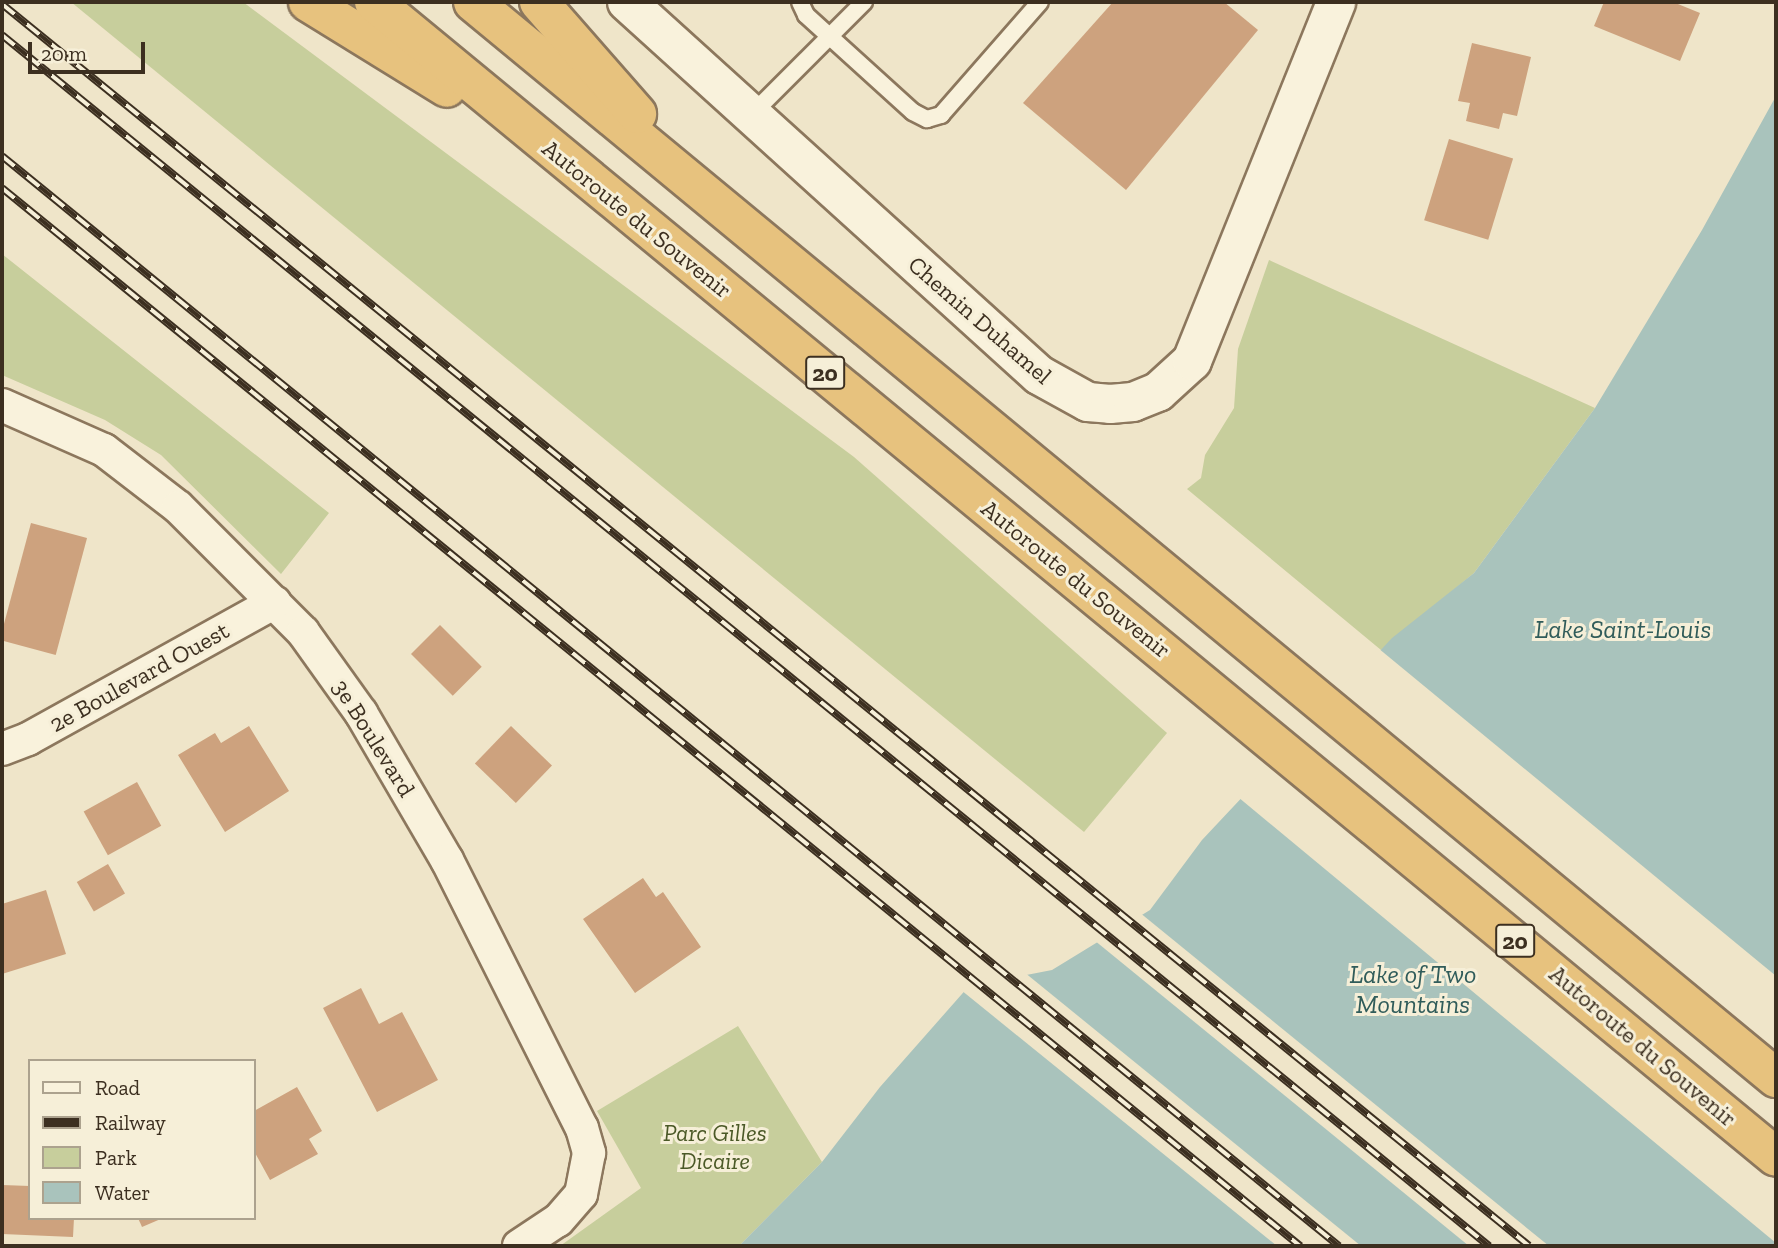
<!DOCTYPE html>
<html>
<head>
<meta charset="utf-8">
<style>
	body { margin:0 }
	#map { position:relative; width:1778px; height:1248px; overflow:hidden; background:#efe5c9; font-family:"Zilla Slab",serif }
	div>[style] { position:absolute }
	.green>* { inset:0; background:#c7ce9c }
	.water>* { inset:0; background:#a9c3bc }
	.pier>* { inset:0; background:#efe5c9 }
	.building>* { inset:0; background:#cda27e; transform-origin:0 0 }
	.roads { filter:drop-shadow(2px 0 #8c775d) drop-shadow(-2px 0 #8c775d) drop-shadow(0 2px #8c775d) drop-shadow(0 -2px #8c775d) }
	.service>* { height:16px; margin:-8px; padding:0 8px; transform-origin:8px; border-radius:8px; background:#f9f2dc }
	.minor>* { height:32px; margin:-16px; padding:0 16px; transform-origin:16px; border-radius:16px; background:#f9f2dc }
	.tertiary>* { height:38px; margin:-19px; padding:0 19px; transform-origin:19px; border-radius:19px; background:#f9f2dc }
	.trunk>* { height:38px; margin:-19px; padding:0 19px; transform-origin:19px; border-radius:19px; background:#e7c27e }
	.rail>* { height:8px; margin-top:-4px; transform-origin:0; background:repeating-linear-gradient(90deg,#f6efd8 0 16px,#3c2f20 0 32px); box-sizing:border-box; border-block:2px solid #3c2f20 }
	span { translate:-50% -50%; white-space:nowrap; text-align:center; line-height:1.15; -webkit-text-stroke:6px #f6efd8; paint-order:stroke }
	.shield-label span { padding:2px 5px; background:#f6efd8; border:2px solid; border-radius:5px; -webkit-text-stroke-width:0 }
	.shield-label { font-size:23px; color:#3c2f20; font-weight:700 }
	.street-label { font-size:24px; color:#3c2f20 }
	.park-label { font-size:24px; color:#4b5927; font-style:italic }
	.water-label { font-size:26px; color:#305c5a; font-style:italic }
	.frame { position:absolute; inset:0; border:4px solid #3c2f20; pointer-events:none }
	.legend { position:absolute; left:28px; top:1059px; width:228px; height:161px; box-sizing:border-box; background:#f6efd8; border:2px solid #aca28e; margin:0; padding:9px 12px; list-style:none; font-size:21px; color:#3c2f20 }
	.legend li { display:flex; align-items:center; gap:14px; height:35px }
	.legend b { width:35px; border:2px solid #aca28e }
	.scale { position:absolute; left:28px; top:42px; width:117px; height:32px; box-sizing:border-box; border:4px solid #3c2f20; border-top:0; padding-left:9px; font-size:21px; line-height:24px; white-space:nowrap; color:#3c2f20; -webkit-text-stroke:5px #f6efd8; paint-order:stroke }
</style>
</head>
<body>
<div id="map">
	<div class="green">
		<div style="clip-path:polygon(71px 2px,243px 2px,854px 457px,1167px 733px,1084px 832px)"></div>
		<div style="clip-path:polygon(2px 254px,329px 513px,281px 574px,161px 455px,105px 420px,2px 375px)"></div>
		<div style="clip-path:polygon(1269px 260px,1595px 408px,1474px 573px,1381px 650px,1187px 489px,1201px 478px,1205px 455px,1234px 408px,1238px 349px)"></div>
		<div style="clip-path:polygon(738px 1026px,822px 1162px,739px 1246px,560px 1246px,641px 1188px,597px 1111px)"></div>
	</div>
	<div class="water">
		<div style="clip-path:polygon(1776px 96px,1776px 1246px,739px 1246px,822px 1162px,880px 1087px,969px 986px,1052px 970px,1150px 910px,1202px 840px,1392px 638px,1474px 573px,1595px 408px,1702px 230px)"></div>
	</div>
	<div class="pier">
		<div style="clip-path:polygon(1378px 648px,1776px 976px,1776px 1243px,1238px 797px)"></div>
		<div style="clip-path:polygon(1139px 912px,1549px 1246px,1469px 1246px,1094px 940px)"></div>
		<div style="clip-path:polygon(1024px 972px,1361px 1246px,1277px 1246px,961px 990px,968px 982px)"></div>
	</div>
	<div class="building">
		<div style="clip-path:polygon(1113px 2px,1224px 2px,1258px 30px,1126px 190px,1023px 103px)"></div>
		<div style="clip-path:polygon(1604px 2px,1673px 2px,1700px 13px,1680px 61px,1594px 26px)"></div>
		<div style="clip-path:polygon(1472px 43px,1531px 57px,1517px 116px,1503px 113px,1499px 129px,1466px 121px,1470px 103px,1458px 101px)"></div>
		<div style="left:1449px;top:139px;width:67px;height:85px;rotate:17deg"></div>
		<div style="left:31px;top:523px;width:58px;height:121px;rotate:15deg"></div>
		<div style="left:440px;top:625px;width:59px;height:41px;rotate:45deg"></div>
		<div style="clip-path:polygon(249px 726px,289px 791px,225px 832px,178px 755px,215px 733px,221px 743px)"></div>
		<div style="left:511px;top:726px;width:57px;height:52px;rotate:44deg"></div>
		<div style="left:137px;top:782px;width:50px;height:61px;rotate:61deg"></div>
		<div style="left:108px;top:864px;width:34px;height:36px;rotate:60deg"></div>
		<div style="clip-path:polygon(643px 878px,656px 897px,663px 892px,701px 947px,635px 993px,583px 919px)"></div>
		<div style="clip-path:polygon(46px 890px,66px 954px,2px 974px,2px 904px)"></div>
		<div style="clip-path:polygon(361px 988px,379px 1024px,402px 1012px,438px 1080px,377px 1112px,323px 1008px)"></div>
		<div style="clip-path:polygon(297px 1087px,322px 1131px,309px 1139px,318px 1154px,270px 1180px,254px 1151px,254px 1111px)"></div>
		<div style="clip-path:polygon(2px 1185px,30px 1186px,30px 1218px,74px 1218px,73px 1237px,2px 1234px)"></div>
		<div style="clip-path:polygon(138px 1218px,163px 1218px,142px 1227px)"></div>
	</div>
	<div class="roads">
		<div class="service">
			<div style="left:800px;top:2px;width:14px;rotate:65deg"></div>
			<div style="left:806px;top:15px;width:144px;rotate:42.2deg"></div>
			<div style="left:913px;top:112px;width:16px;rotate:27deg"></div>
			<div style="left:927px;top:119px;width:15px;rotate:-16deg"></div>
			<div style="left:941px;top:115px;width:150px;rotate:-48.8deg"></div>
			<div style="left:751px;top:115px;width:160px;rotate:-45deg"></div>
		</div>
		<div class="minor">
			<div style="left:2px;top:405px;width:111px;rotate:23.8deg"></div>
			<div style="left:104px;top:450px;width:93px;rotate:37.6deg"></div>
			<div style="left:178px;top:507px;width:177px;rotate:45deg"></div>
			<div style="left:303px;top:632px;width:100px;rotate:54.4deg"></div>
			<div style="left:361px;top:713px;width:170px;rotate:59.7deg"></div>
			<div style="left:447px;top:860px;width:300px;rotate:63.3deg"></div>
			<div style="left:582px;top:1128px;width:26px;rotate:74deg"></div>
			<div style="left:589px;top:1153px;width:42px;rotate:101deg"></div>
			<div style="left:581px;top:1194px;width:35px;rotate:131deg"></div>
			<div style="left:558px;top:1220px;width:47px;rotate:146.3deg"></div>
			<div style="left:2px;top:749px;width:28px;rotate:-21deg"></div>
			<div style="left:28px;top:739px;width:282px;rotate:-29deg"></div>
		</div>
		<div class="tertiary">
			<div style="left:627px;top:2px;width:556px;rotate:42.16deg"></div>
			<div style="left:1039px;top:375px;width:56px;rotate:28.9deg"></div>
			<div style="left:1088px;top:402px;width:22px;rotate:5deg"></div>
			<div style="left:1110px;top:404px;width:23px;rotate:-5deg"></div>
			<div style="left:1133px;top:402px;width:27px;rotate:-22deg"></div>
			<div style="left:1158px;top:392px;width:46px;rotate:-42.4deg"></div>
			<div style="left:1192px;top:361px;width:387px;rotate:-68.1deg"></div>
		</div>
		<div class="trunk">
			<div style="left:308px;top:2px;width:163px;rotate:31.7deg"></div>
			<div style="left:374px;top:2px;width:1816px;rotate:39.48deg"></div>
			<div style="left:473px;top:2px;width:1690px;rotate:39.55deg"></div>
			<div style="left:539px;top:2px;width:149px;rotate:48.8deg"></div>
		</div>
	</div>
	<div class="rail">
		<div style="left:2px;top:4px;width:1968px;rotate:39.12deg"></div>
		<div style="left:2px;top:35px;width:1918px;rotate:39.16deg"></div>
		<div style="left:2px;top:156px;width:1725px;rotate:39.19deg"></div>
		<div style="left:2px;top:188px;width:1675px;rotate:39.18deg"></div>
	</div>
	<div class="shield-label">
		<span style="left:825px;top:373px">20</span>
		<span style="left:1515px;top:941px">20</span>
	</div>
	<div class="street-label">
		<span style="left:637px;top:219px;rotate:39deg">Autoroute du Souvenir</span>
		<span style="left:980px;top:320px;rotate:41deg">Chemin Duhamel</span>
		<span style="left:1076px;top:579px;rotate:39deg">Autoroute du Souvenir</span>
		<span style="left:139px;top:677px;rotate:-29deg">2e Boulevard Ouest</span>
		<span style="left:374px;top:738px;rotate:58deg">3e Boulevard</span>
		<span style="left:1643px;top:1046px;rotate:40deg">Autoroute du Souvenir</span>
	</div>
	<div class="park-label">
		<span style="left:715px;top:1147px">Parc Gilles<br>Dicaire</span>
	</div>
	<div class="water-label">
		<span style="left:1623px;top:630px">Lake Saint-Louis</span>
		<span style="left:1413px;top:990px">Lake of Two<br>Mountains</span>
	</div>
	<div class="frame"></div>
	<ul class="legend">
	<li><b style="height:9px;background:#f9f2dc"></b>Road</li>
	<li><b style="height:9px;background:#3c2f20"></b>Railway</li>
	<li><b style="height:19px;background:#c7ce9c"></b>Park</li>
	<li><b style="height:19px;background:#a9c3bc"></b>Water</li>
	</ul>
	<div class="scale">20 m</div>
</div>
</body>
</html>
